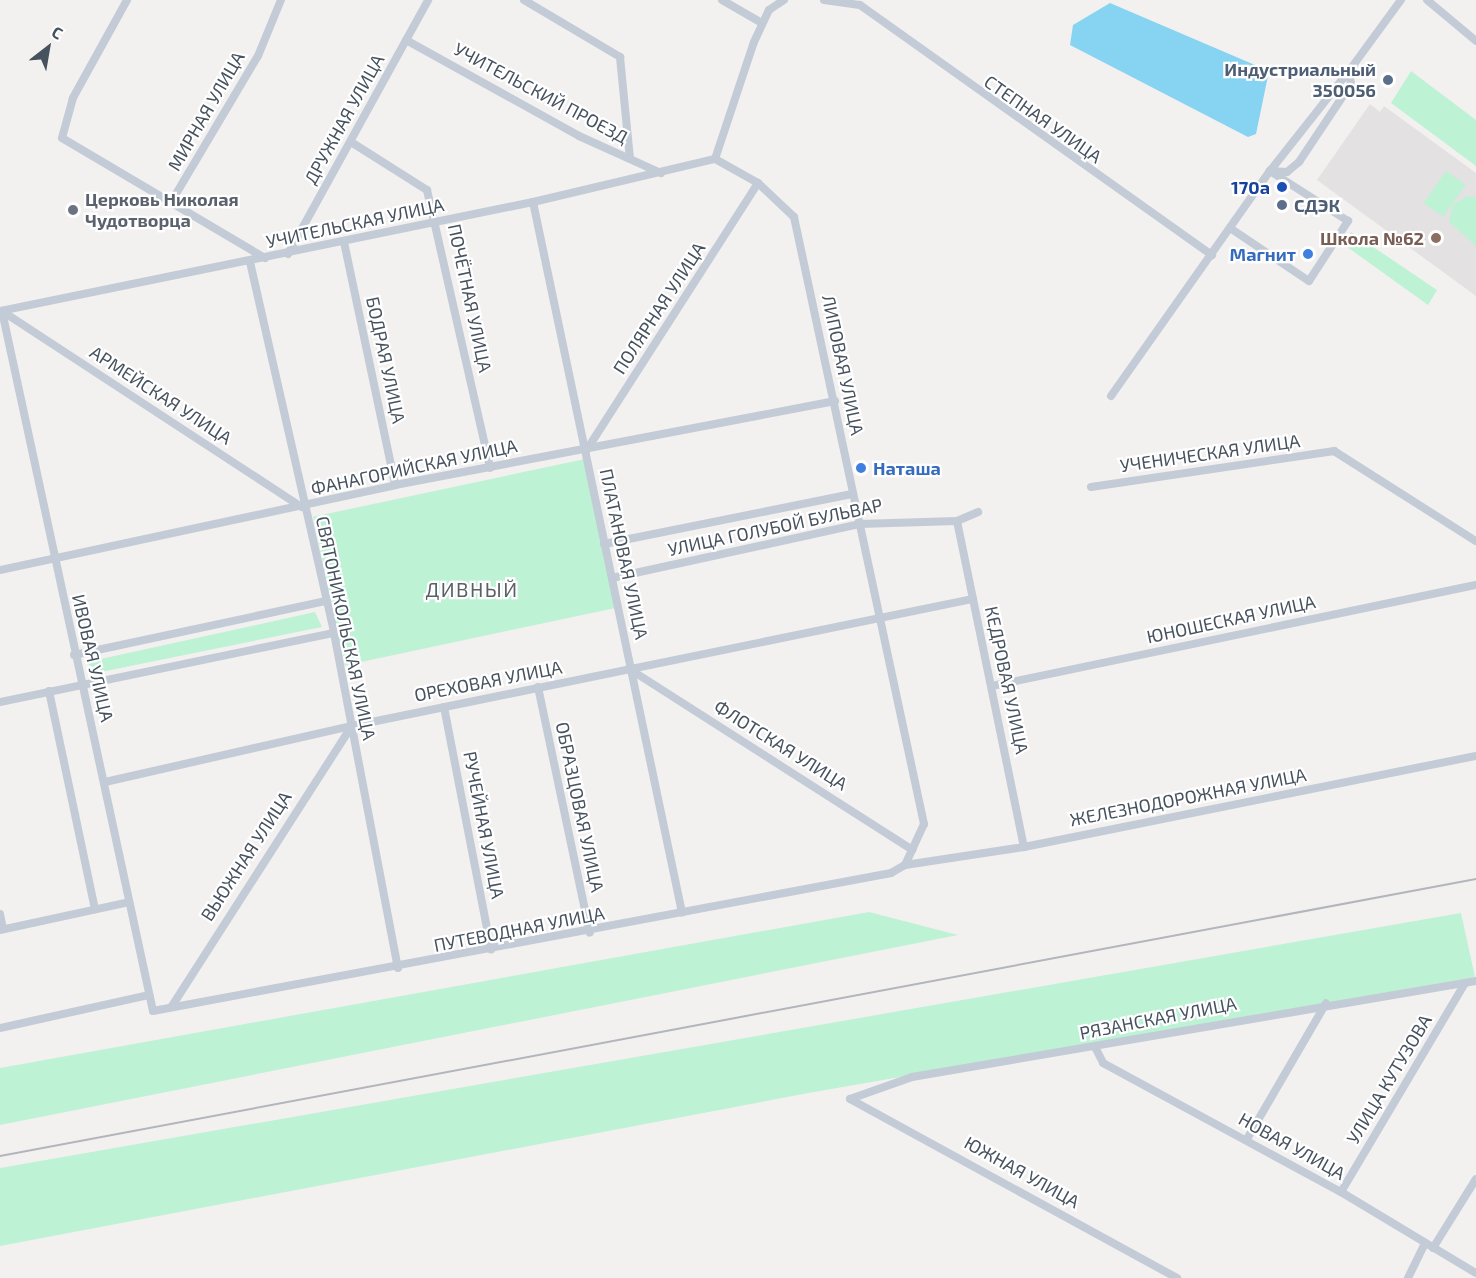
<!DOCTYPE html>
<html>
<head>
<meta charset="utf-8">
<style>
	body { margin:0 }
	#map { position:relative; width:1476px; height:1278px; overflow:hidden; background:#f3f0f0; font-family:"Exo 2",sans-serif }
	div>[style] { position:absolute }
	.education>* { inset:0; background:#e4e1e2 }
	.green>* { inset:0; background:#bdf2d5; transform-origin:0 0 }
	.water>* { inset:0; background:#87d4f2 }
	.minor>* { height:8px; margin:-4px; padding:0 4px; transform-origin:4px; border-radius:4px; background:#c3cbd6 }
	.rail>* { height:2px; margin:-1px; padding:0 1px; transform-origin:1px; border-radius:1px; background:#b2b5bb }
	.dots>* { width:16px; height:16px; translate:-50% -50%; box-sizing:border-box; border:3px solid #fff; border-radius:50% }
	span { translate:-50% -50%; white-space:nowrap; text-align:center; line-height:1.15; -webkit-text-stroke:4.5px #fff; paint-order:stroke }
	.service-label { font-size:18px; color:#4e5e75; font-weight:700 }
	.right { translate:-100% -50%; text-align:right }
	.left { translate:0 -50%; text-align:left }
	.street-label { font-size:18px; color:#47525f }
	.transit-label { font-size:18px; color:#164399; font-weight:700 }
	.worship-label { font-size:18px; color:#5b616d; font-weight:700 }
	.education-label { font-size:18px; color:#785e54; font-weight:700 }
	.shop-label { font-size:18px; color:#366cbe; font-weight:700 }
	.neighbourhood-label { font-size:20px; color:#5c6066; letter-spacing:1.5px }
	.north { position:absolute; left:18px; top:18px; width:60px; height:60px; -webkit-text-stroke:4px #fff; paint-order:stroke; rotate:31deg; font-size:16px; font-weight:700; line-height:24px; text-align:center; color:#47525f }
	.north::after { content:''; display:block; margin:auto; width:21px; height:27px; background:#47525f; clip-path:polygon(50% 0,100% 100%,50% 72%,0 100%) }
</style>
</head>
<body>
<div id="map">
	<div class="education">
		<div style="clip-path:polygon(1370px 104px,1380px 112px,1384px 106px,1476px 173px,1476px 296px,1317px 180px)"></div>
	</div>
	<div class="green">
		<div style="clip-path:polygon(1411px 71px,1476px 120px,1476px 166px,1391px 103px)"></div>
		<div style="left:1446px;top:171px;width:24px;height:39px;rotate:35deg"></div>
		<div style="clip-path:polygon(1468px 196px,1476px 197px,1476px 246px,1449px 222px,1453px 204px)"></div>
		<div style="clip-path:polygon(1351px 232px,1437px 290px,1428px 305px,1343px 244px)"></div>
		<div style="left:585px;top:459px;width:152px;height:278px;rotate:78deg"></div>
		<div style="clip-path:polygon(315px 612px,322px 627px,96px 673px,87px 662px)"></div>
		<div style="clip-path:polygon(869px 912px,958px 935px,0 1125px,0 1068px)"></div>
		<div style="clip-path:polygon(1461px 913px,1475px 977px,814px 1092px,0 1246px,0 1168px)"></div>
	</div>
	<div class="water">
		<div style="clip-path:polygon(1110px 3px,1269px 71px,1256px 134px,1248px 137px,1070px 45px,1073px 25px)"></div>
	</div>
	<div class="minor">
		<div style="left:127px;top:0;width:112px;rotate:118.9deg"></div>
		<div style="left:73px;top:98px;width:41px;rotate:105.4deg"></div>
		<div style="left:62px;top:138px;width:236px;rotate:30.6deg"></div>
		<div style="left:524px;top:0;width:112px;rotate:30.7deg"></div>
		<div style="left:620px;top:57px;width:102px;rotate:84.4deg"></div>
		<div style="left:722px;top:0;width:46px;rotate:29.9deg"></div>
		<div style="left:824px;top:0;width:36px;rotate:8deg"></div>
		<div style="left:1427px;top:0;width:64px;rotate:39.9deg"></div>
		<div style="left:860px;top:5px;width:432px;rotate:35.4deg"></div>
		<div style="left:406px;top:40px;width:198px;rotate:29deg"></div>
		<div style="left:579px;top:136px;width:90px;rotate:24.3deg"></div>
		<div style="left:351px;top:142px;width:90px;rotate:32.3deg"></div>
		<div style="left:427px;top:190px;width:285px;rotate:77.2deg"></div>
		<div style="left:715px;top:159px;width:123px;rotate:-71.6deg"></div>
		<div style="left:754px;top:42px;width:35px;rotate:-65deg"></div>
		<div style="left:769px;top:10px;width:18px;rotate:-34deg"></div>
		<div style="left:533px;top:202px;width:726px;rotate:78.16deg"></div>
		<div style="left:170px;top:204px;width:172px;rotate:-59.3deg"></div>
		<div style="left:258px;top:56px;width:61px;rotate:-67.7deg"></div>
		<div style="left:1230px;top:228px;width:95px;rotate:33.9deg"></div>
		<div style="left:1309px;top:281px;width:72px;rotate:-57deg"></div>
		<div style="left:1348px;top:221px;width:93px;rotate:-147.3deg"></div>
		<div style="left:1270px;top:171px;width:127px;rotate:-51.7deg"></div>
		<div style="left:344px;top:242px;width:248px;rotate:78.1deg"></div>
		<div style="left:288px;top:254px;width:290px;rotate:-61.1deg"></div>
		<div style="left:250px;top:262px;width:380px;rotate:77.2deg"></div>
		<div style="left:334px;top:633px;width:341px;rotate:79.2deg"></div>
		<div style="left:0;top:311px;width:544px;rotate:-11.56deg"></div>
		<div style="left:533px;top:202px;width:187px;rotate:-13.3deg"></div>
		<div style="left:2px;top:311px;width:716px;rotate:77.83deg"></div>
		<div style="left:153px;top:1011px;width:751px;rotate:-10.59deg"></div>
		<div style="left:891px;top:873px;width:16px;rotate:-30deg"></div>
		<div style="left:905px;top:865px;width:45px;rotate:-65.1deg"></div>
		<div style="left:924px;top:824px;width:621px;rotate:-102.09deg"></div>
		<div style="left:794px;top:217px;width:50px;rotate:-136.6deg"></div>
		<div style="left:758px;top:183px;width:49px;rotate:-150.8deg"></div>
		<div style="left:2px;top:311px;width:358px;rotate:33.2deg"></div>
		<div style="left:1111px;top:396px;width:276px;rotate:-54.8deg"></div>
		<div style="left:1270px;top:171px;width:17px;rotate:3deg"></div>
		<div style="left:1287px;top:172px;width:16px;rotate:-40deg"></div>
		<div style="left:1299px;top:162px;width:94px;rotate:-56.3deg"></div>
		<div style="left:1351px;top:84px;width:13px;rotate:-99deg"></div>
		<div style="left:1349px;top:71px;width:88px;rotate:-53.8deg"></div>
		<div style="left:586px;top:451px;width:318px;rotate:-57.3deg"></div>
		<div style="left:1091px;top:487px;width:246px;rotate:-8.4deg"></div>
		<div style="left:1334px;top:451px;width:168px;rotate:32.4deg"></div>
		<div style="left:957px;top:521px;width:333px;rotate:78.4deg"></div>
		<div style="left:604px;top:544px;width:253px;rotate:-11.4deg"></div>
		<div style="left:0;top:570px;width:404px;rotate:-12.1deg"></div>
		<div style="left:395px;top:485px;width:448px;rotate:-10.8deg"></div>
		<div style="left:612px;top:578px;width:253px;rotate:-12.3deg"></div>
		<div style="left:859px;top:524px;width:98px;rotate:-1.8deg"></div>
		<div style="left:957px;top:521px;width:23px;rotate:-23deg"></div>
		<div style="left:74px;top:655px;width:258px;rotate:-12.1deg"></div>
		<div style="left:631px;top:670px;width:334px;rotate:32.6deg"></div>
		<div style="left:992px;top:686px;width:494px;rotate:-11.8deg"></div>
		<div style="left:538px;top:687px;width:251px;rotate:78.1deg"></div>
		<div style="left:49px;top:691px;width:223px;rotate:78.1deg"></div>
		<div style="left:0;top:702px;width:341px;rotate:-11.7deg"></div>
		<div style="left:444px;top:707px;width:247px;rotate:79deg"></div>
		<div style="left:105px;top:782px;width:253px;rotate:-12.8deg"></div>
		<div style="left:352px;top:726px;width:634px;rotate:-11.56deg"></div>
		<div style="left:905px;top:865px;width:120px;rotate:-8.6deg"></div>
		<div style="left:1024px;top:847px;width:461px;rotate:-11.4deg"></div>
		<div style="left:0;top:914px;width:15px;rotate:79deg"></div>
		<div style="left:0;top:930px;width:132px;rotate:-12.2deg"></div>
		<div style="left:172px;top:1006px;width:333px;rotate:-57.3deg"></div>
		<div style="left:0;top:1028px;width:153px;rotate:-12.5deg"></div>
		<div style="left:1095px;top:1047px;width:18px;rotate:63deg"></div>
		<div style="left:1103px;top:1063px;width:271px;rotate:28.5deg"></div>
		<div style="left:1341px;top:1192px;width:157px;rotate:31deg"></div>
		<div style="left:850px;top:1099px;width:66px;rotate:-19.5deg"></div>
		<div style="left:912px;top:1077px;width:572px;rotate:-9.66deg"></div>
		<div style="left:850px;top:1099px;width:373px;rotate:28.7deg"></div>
		<div style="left:1247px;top:1139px;width:157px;rotate:-59.8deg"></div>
		<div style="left:1341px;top:1192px;width:243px;rotate:-59.3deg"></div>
		<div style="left:1433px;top:1248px;width:81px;rotate:-58.1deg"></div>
		<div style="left:1408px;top:1278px;width:39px;rotate:-64deg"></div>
	</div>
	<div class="rail">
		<div style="left:0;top:1156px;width:1502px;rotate:-10.63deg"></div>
	</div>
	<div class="dots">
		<div style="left:1388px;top:80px;background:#5c6f8a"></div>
		<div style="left:1282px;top:187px;background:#1a4fb4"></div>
		<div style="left:1282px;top:205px;background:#5c6f8a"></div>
		<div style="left:73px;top:210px;background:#6b7280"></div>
		<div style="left:1436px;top:238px;background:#8d6e63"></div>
		<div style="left:1308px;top:254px;background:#3f7fe0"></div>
		<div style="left:861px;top:468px;background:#3f7fe0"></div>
	</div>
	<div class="service-label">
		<span class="right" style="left:1376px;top:80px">Индустриальный<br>350056</span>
		<span class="left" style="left:1294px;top:205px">СДЭК</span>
	</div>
	<div class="street-label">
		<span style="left:541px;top:93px;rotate:28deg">УЧИТЕЛЬСКИЙ ПРОЕЗД</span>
		<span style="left:206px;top:111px;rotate:-60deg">МИРНАЯ УЛИЦА</span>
		<span style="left:344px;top:119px;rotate:-61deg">ДРУЖНАЯ УЛИЦА</span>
		<span style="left:1043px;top:119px;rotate:35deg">СТЕПНАЯ УЛИЦА</span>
		<span style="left:355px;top:223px;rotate:-12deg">УЧИТЕЛЬСКАЯ УЛИЦА</span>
		<span style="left:470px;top:298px;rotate:78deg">ПОЧЁТНАЯ УЛИЦА</span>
		<span style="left:659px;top:308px;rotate:-57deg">ПОЛЯРНАЯ УЛИЦА</span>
		<span style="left:386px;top:360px;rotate:78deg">БОДРАЯ УЛИЦА</span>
		<span style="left:843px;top:365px;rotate:78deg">ЛИПОВАЯ УЛИЦА</span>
		<span style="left:161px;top:395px;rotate:33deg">АРМЕЙСКАЯ УЛИЦА</span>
		<span style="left:1210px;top:453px;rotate:-8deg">УЧЕНИЧЕСКАЯ УЛИЦА</span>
		<span style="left:414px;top:467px;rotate:-12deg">ФАНАГОРИЙСКАЯ УЛИЦА</span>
		<span style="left:775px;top:527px;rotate:-12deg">УЛИЦА ГОЛУБОЙ БУЛЬВАР</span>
		<span style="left:624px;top:554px;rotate:78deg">ПЛАТАНОВАЯ УЛИЦА</span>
		<span style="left:1231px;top:619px;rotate:-12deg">ЮНОШЕСКАЯ УЛИЦА</span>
		<span style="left:346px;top:628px;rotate:78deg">СВЯТОНИКОЛЬСКАЯ УЛИЦА</span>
		<span style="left:93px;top:658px;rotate:77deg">ИВОВАЯ УЛИЦА</span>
		<span style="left:1007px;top:680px;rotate:78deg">КЕДРОВАЯ УЛИЦА</span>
		<span style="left:488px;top:681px;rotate:-11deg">ОРЕХОВАЯ УЛИЦА</span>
		<span style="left:781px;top:745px;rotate:32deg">ФЛОТСКАЯ УЛИЦА</span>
		<span style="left:1188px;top:797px;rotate:-11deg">ЖЕЛЕЗНОДОРОЖНАЯ УЛИЦА</span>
		<span style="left:580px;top:807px;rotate:78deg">ОБРАЗЦОВАЯ УЛИЦА</span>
		<span style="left:484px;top:825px;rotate:79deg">РУЧЕЙНАЯ УЛИЦА</span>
		<span style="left:246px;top:856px;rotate:-57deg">ВЬЮЖНАЯ УЛИЦА</span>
		<span style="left:519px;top:929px;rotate:-11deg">ПУТЕВОДНАЯ УЛИЦА</span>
		<span style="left:1158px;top:1018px;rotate:-11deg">РЯЗАНСКАЯ УЛИЦА</span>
		<span style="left:1389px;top:1079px;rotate:-59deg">УЛИЦА КУТУЗОВА</span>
		<span style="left:1292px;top:1146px;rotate:29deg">НОВАЯ УЛИЦА</span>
		<span style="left:1022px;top:1172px;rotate:29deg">ЮЖНАЯ УЛИЦА</span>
	</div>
	<div class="transit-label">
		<span class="right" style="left:1270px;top:187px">170а</span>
	</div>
	<div class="worship-label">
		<span class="left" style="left:85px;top:210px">Церковь Николая<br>Чудотворца</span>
	</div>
	<div class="education-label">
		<span class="right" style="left:1424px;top:238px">Школа №62</span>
	</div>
	<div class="shop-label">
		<span class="right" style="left:1296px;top:254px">Магнит</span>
		<span class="left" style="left:873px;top:468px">Наташа</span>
	</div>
	<div class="neighbourhood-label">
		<span style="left:472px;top:589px">ДИВНЫЙ</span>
	</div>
	<div class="north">С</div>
</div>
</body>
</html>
